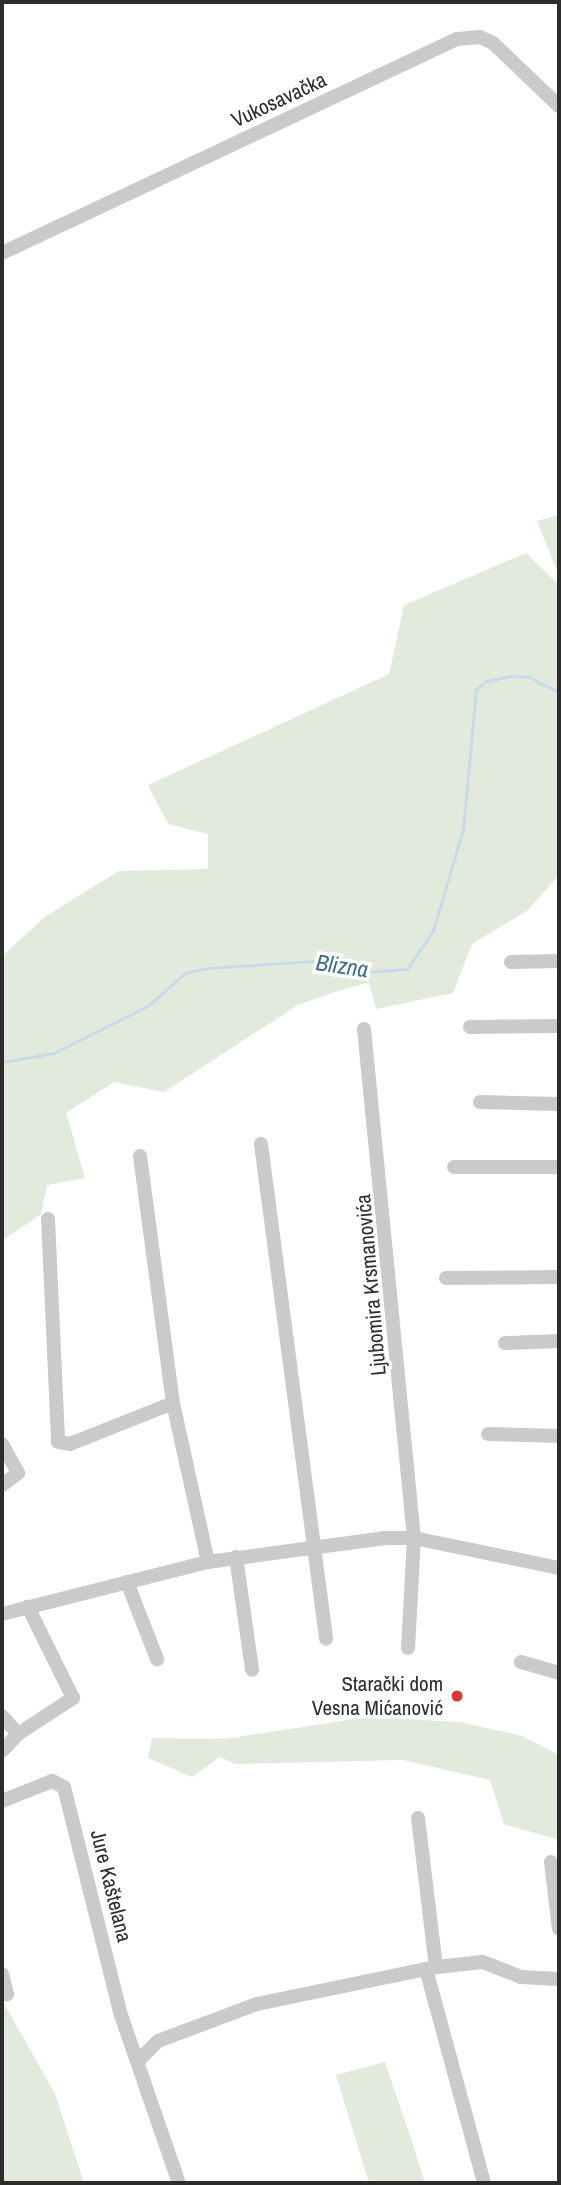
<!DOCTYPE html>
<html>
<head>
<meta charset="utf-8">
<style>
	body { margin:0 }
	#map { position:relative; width:561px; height:2185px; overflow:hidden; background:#fff; font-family:"Archivo Narrow",sans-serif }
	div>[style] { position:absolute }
	.green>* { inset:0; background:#e2eadb }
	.stream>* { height:2.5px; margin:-1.25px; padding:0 1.25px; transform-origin:1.25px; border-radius:1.25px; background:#c7dbea }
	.minor>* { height:14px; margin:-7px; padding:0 7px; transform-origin:7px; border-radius:7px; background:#cacaca }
	.dots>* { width:19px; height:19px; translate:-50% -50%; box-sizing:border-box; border:4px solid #fff; border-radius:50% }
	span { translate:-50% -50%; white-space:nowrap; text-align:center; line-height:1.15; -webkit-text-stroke:7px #fff; paint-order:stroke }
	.street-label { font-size:21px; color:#2d2d2d }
	.poi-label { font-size:21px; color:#2d2d2d }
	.right { translate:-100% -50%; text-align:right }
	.water-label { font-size:23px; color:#3d6a8d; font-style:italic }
	.frame { position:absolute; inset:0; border:4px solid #2d2d2d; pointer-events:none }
</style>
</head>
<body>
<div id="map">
	<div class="green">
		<div style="clip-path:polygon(559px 515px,559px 576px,537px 521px)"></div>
		<div style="clip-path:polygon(526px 553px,559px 585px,559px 875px,528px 910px,472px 944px,453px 993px,376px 1009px,369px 982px,329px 994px,298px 1005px,164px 1092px,114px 1082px,66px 1113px,85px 1178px,47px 1185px,41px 1214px,2px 1241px,2px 956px,46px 916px,119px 871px,208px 869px,208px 834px,168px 824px,148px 785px,389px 674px,404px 605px)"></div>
		<div style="clip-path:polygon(367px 1717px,460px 1722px,522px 1736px,559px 1755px,559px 1840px,504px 1824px,490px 1780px,403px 1760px,235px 1764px,220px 1757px,192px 1777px,148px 1758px,152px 1738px,224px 1739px)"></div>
		<div style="clip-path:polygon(2px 2000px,55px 2094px,84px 2183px,2px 2183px)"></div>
		<div style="clip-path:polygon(385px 2062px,414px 2148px,425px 2183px,369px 2183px,336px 2075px)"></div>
	</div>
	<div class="stream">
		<div style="left:2px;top:1062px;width:53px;rotate:-9.8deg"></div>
		<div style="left:54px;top:1053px;width:105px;rotate:-26.6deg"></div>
		<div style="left:148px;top:1006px;width:50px;rotate:-41.7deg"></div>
		<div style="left:185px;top:973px;width:24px;rotate:-12deg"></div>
		<div style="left:208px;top:968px;width:125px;rotate:-3.7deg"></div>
		<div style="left:333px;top:960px;width:38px;rotate:18deg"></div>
		<div style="left:369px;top:972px;width:38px;rotate:-5deg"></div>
		<div style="left:407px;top:969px;width:46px;rotate:-55.6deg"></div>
		<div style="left:433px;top:931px;width:106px;rotate:-73.6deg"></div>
		<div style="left:463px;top:829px;width:140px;rotate:-84.7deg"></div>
		<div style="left:476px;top:690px;width:13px;rotate:-42deg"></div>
		<div style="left:486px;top:681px;width:26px;rotate:-11deg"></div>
		<div style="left:512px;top:676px;width:17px;rotate:3deg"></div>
		<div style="left:529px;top:677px;width:34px;rotate:27deg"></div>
	</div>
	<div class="minor">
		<div style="left:2px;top:253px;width:503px;rotate:-25.19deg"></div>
		<div style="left:457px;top:39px;width:23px;rotate:-5deg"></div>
		<div style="left:480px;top:37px;width:14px;rotate:25deg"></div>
		<div style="left:493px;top:43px;width:91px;rotate:43.7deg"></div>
		<div style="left:511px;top:962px;width:48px;rotate:-1.2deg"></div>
		<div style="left:470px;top:1027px;width:89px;rotate:-0.6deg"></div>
		<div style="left:364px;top:1029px;width:511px;rotate:84.39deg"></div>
		<div style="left:414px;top:1538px;width:110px;rotate:93.1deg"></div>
		<div style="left:480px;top:1102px;width:79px;rotate:1.5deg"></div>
		<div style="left:261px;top:1144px;width:499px;rotate:82.5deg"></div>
		<div style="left:140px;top:1156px;width:249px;rotate:82.4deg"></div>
		<div style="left:173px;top:1403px;width:163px;rotate:77.6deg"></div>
		<div style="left:454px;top:1167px;width:105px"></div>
		<div style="left:48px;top:1219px;width:223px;rotate:87.4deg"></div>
		<div style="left:58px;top:1442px;width:12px;rotate:9deg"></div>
		<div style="left:70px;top:1444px;width:111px;rotate:-21.7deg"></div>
		<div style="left:446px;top:1278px;width:113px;rotate:-0.5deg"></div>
		<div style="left:505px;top:1343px;width:54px;rotate:-2.1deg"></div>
		<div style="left:488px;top:1434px;width:71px;rotate:1.6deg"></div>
		<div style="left:2px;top:1444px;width:33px;rotate:61deg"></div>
		<div style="left:18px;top:1473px;width:20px;rotate:143deg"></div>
		<div style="left:236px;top:1557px;width:114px;rotate:81.9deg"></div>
		<div style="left:127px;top:1582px;width:83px;rotate:68.7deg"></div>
		<div style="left:2px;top:1614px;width:212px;rotate:-14.2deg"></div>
		<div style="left:208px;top:1562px;width:179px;rotate:-7.7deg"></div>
		<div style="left:385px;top:1538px;width:29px"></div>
		<div style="left:414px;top:1538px;width:148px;rotate:11.7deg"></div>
		<div style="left:521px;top:1662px;width:40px;rotate:16deg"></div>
		<div style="left:2px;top:1716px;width:24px;rotate:48deg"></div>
		<div style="left:18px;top:1734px;width:23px;rotate:133deg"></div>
		<div style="left:18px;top:1734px;width:66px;rotate:-33.2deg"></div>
		<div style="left:73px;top:1698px;width:102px;rotate:-116.3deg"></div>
		<div style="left:2px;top:1801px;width:54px;rotate:-21.8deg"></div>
		<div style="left:52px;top:1781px;width:13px;rotate:27deg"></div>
		<div style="left:64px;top:1787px;width:235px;rotate:76deg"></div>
		<div style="left:121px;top:2015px;width:178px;rotate:71deg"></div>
		<div style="left:418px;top:1818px;width:150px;rotate:83.1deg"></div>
		<div style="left:551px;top:1862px;width:67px;rotate:83.2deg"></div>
		<div style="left:426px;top:1969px;width:222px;rotate:74.8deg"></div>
		<div style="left:2px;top:1974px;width:21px;rotate:76deg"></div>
		<div style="left:139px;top:2060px;width:27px;rotate:-45deg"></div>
		<div style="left:158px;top:2041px;width:106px;rotate:-20.5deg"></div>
		<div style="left:257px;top:2004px;width:183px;rotate:-11.7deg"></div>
		<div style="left:436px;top:1967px;width:47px;rotate:-6.1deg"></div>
		<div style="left:483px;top:1962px;width:41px;rotate:21.5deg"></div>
		<div style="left:521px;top:1977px;width:38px;rotate:3deg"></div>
	</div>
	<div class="dots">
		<div style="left:457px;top:1696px;background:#e13236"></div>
	</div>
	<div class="street-label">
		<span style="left:279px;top:100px;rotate:-25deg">Vukosavačka</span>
		<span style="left:371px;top:1285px;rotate:-95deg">Ljubomira Krsmanovića</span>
		<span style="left:111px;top:1886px;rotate:76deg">Jure Kaštelana</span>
	</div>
	<div class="poi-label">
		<span class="right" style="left:443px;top:1696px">Starački dom<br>Vesna Mićanović</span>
	</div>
	<div class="water-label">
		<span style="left:342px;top:966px;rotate:8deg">Blizna</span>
	</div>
	<div class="frame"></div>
</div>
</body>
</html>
